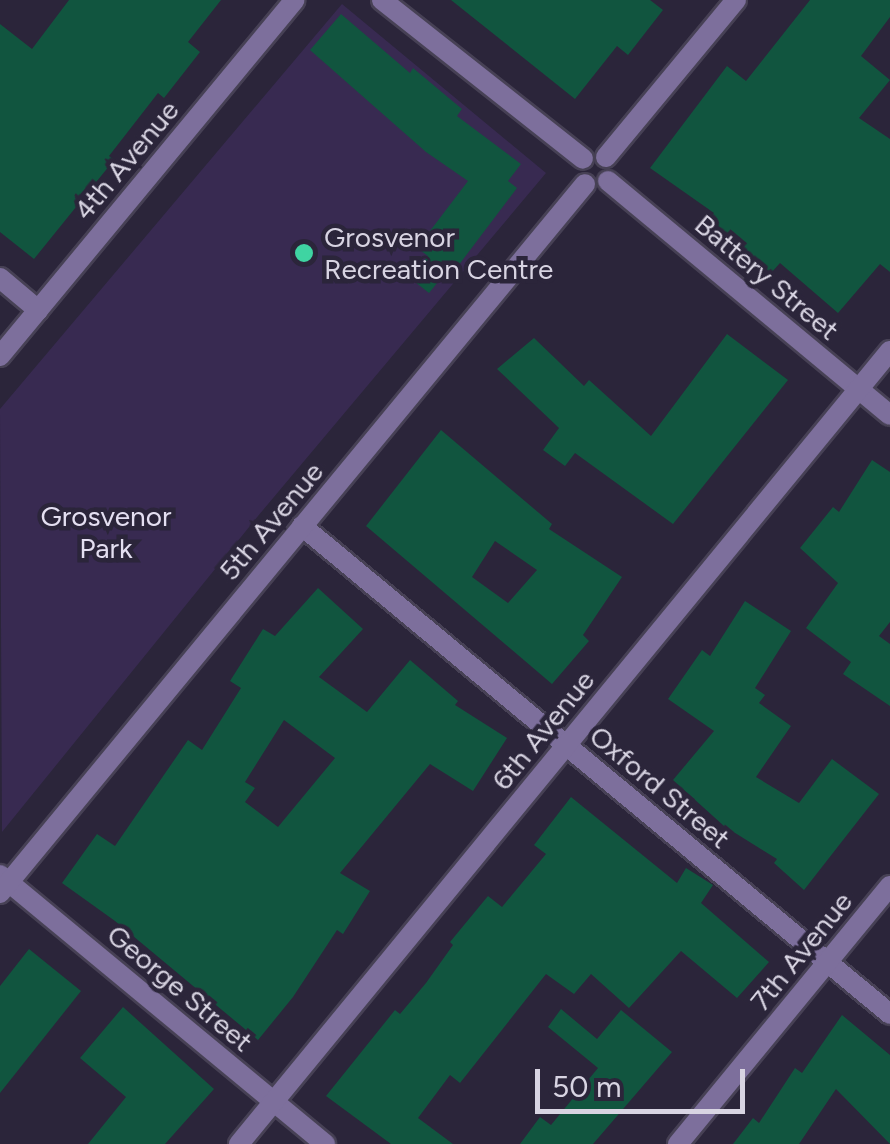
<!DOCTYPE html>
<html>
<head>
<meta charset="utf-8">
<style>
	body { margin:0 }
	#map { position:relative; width:890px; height:1144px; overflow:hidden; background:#2b253a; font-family:Figtree,sans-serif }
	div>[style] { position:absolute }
	.green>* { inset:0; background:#382a51 }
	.building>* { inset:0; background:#11553f }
	.roads { filter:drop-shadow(2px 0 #474155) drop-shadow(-2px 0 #474155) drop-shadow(0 2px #474155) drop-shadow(0 -2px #474155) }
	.street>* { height:20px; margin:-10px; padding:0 10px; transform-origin:10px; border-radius:10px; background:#7d6f9c }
	.dots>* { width:28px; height:28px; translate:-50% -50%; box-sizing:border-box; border:5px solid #2b253a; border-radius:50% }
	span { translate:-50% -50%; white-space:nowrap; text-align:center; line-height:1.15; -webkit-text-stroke:9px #2b253a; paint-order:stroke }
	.street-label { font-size:28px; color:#d8d4e2 }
	.poi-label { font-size:28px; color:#d8d4e2 }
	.left { translate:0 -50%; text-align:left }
	.park-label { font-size:28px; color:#e4dff1 }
	.scale { position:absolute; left:535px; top:1069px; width:210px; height:45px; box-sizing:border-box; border:5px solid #d8d4e2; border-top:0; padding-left:12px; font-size:30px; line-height:35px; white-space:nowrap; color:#d8d4e2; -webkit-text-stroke:8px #2b253a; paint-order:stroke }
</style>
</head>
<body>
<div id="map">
	<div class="green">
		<div style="clip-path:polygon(342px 4px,546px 173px,258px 516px,2px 832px,0 409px)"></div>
	</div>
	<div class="building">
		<div style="clip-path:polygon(69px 0,221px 0,188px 42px,200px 52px,164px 98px,158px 93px,109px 156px,114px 160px,34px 259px,0 232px,0 24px,32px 49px)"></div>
		<div style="clip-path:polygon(451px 0,650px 0,663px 10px,628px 55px,617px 46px,575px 99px)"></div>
		<div style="clip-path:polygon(810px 0,890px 0,890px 17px,861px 56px,890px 80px,859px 118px,890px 139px,890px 272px,880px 264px,838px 313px,780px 263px,771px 273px,708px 220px,714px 213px,650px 168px,727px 66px,746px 81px)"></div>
		<div style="clip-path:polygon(341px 14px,410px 73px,413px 68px,462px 109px,457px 116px,521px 164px,508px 181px,517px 188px,452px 274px,447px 271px,429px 293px,410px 278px,428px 256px,417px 248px,468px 181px,426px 152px,310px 50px)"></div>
		<div style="clip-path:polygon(727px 334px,788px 380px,673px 524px,575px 453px,565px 466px,543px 450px,559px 428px,497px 369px,534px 338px,584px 386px,589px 380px,651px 436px)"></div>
		<div style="clip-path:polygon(evenodd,441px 430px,552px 524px,549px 529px,622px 577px,583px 635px,589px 641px,552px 684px,366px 526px,441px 430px,495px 541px,537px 570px,508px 603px,472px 577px,495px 541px)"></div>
		<div style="clip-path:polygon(872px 460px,890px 472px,890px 622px,879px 636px,890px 644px,890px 706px,843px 674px,851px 662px,806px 628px,838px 583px,800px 548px,833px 507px,839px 512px)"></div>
		<div style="clip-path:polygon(evenodd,318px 588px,363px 629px,319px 677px,367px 712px,410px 660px,458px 701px,455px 705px,507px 738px,473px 791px,430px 764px,340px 873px,370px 891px,343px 934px,337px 930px,293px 997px,258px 1040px,115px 921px,62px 883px,97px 834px,115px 846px,188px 740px,202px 750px,241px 688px,230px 681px,263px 629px,275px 636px,318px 588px,284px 720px,335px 758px,278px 827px,245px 802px,255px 788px,245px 782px,284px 720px)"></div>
		<div style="clip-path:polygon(745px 601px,791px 631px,755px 688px,765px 695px,759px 703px,791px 726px,756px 777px,799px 803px,832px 759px,879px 794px,804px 890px,774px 863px,777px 859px,724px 826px,673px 780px,714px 731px,668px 699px,702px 650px,710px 656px)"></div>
		<div style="clip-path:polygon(571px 797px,677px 883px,686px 868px,713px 885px,701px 903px,769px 962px,737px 998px,681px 951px,629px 1008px,591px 974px,574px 994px,546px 974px,460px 1083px,450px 1075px,418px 1118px,453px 1144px,391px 1144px,326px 1096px,395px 1010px,400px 1014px,426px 983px,453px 945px,450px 942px,488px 896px,502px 907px,546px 854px,534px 845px)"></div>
		<div style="clip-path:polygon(29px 949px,81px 991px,0 1093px,0 986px)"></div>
		<div style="clip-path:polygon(123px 1007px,214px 1089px,165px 1144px,88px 1144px,126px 1097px,80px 1058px)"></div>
		<div style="clip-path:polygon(561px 1009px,597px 1039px,621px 1010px,672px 1052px,593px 1144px,520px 1144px,540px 1117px,551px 1125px,598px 1068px,548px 1027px)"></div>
		<div style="clip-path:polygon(842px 1015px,890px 1055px,890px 1144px,836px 1089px,799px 1144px,733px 1144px,753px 1118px,759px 1123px,795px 1068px,802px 1073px)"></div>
	</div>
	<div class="roads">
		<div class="street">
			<div style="left:382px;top:0;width:256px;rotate:38.3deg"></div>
			<div style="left:606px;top:157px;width:204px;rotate:-50.4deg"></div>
			<div style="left:608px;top:181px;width:366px;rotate:39.7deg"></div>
			<div style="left:0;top:278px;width:50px;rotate:40.1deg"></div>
			<div style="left:0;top:356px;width:462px;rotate:-50.4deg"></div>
			<div style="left:302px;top:526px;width:764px;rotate:39.69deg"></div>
			<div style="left:0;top:875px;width:422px;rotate:39.6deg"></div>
			<div style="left:0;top:893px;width:919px;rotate:-50.47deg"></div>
			<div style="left:239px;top:1144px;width:1026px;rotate:-50.62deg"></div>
			<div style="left:678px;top:1144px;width:334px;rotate:-50.6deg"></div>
		</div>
	</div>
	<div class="dots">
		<div style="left:304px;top:253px;background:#3fd4a2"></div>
	</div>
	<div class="street-label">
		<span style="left:126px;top:160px;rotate:-50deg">4th Avenue</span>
		<span style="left:767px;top:277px;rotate:40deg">Battery Street</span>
		<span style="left:271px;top:521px;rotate:-50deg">5th Avenue</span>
		<span style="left:543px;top:730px;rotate:-51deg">6th Avenue</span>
		<span style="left:660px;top:787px;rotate:40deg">Oxford Street</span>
		<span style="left:801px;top:951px;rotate:-51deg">7th Avenue</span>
		<span style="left:180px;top:988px;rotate:40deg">George Street</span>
	</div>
	<div class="poi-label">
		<span class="left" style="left:324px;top:253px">Grosvenor<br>Recreation Centre</span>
	</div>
	<div class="park-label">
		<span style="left:106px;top:532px">Grosvenor<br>Park</span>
	</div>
	<div class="scale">50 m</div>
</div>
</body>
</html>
